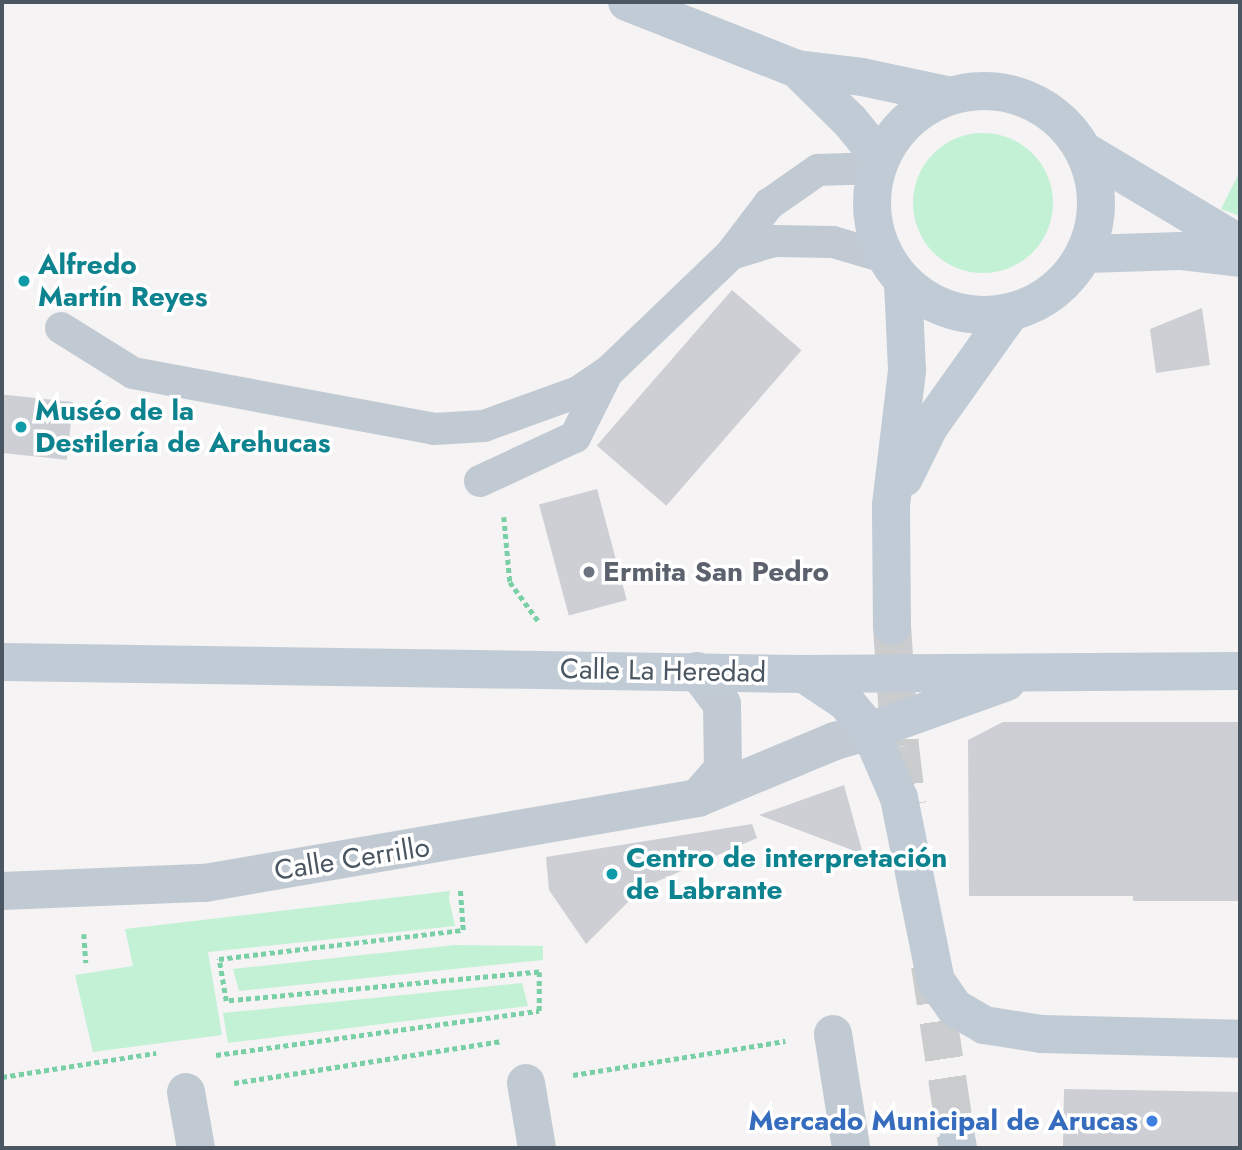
<!DOCTYPE html>
<html>
<head>
<meta charset="utf-8">
<style>
	body { margin:0 }
	#map { position:relative; width:1242px; height:1150px; overflow:hidden; background:#f5f3f3; font-family:Jost,sans-serif }
	div>[style] { position:absolute }
	.green>* { inset:0; background:#c3f1d5 }
	.round { border-radius:50% }
	.building>* { inset:0; background:#cdcfd5; transform-origin:0 0 }
	.secondary-tunnel>* { height:38px; margin-top:-19px; transform-origin:0; background:repeating-linear-gradient(90deg,#caccce 0 38px,transparent 0 57px) }
	.path>* { height:4.5px; margin-top:-2.25px; transform-origin:0; background:repeating-linear-gradient(90deg,#7ad0a6 0 5px,transparent 0 8.5px) }
	.service>* { height:32px; margin:-16px; padding:0 16px; transform-origin:16px; border-radius:16px; background:#c1cad2 }
	.pedestrian>* { height:38px; margin:-19px; padding:0 19px; transform-origin:19px; border-radius:19px; background:#c1cad2 }
	.minor>* { height:38px; margin:-19px; padding:0 19px; transform-origin:19px; border-radius:19px; background:#c1cad2 }
	.secondary>* { height:38px; margin:-19px; padding:0 19px; transform-origin:19px; border-radius:19px; background:#c1cbd6 }
	.secondary>.ring { margin:-19px; padding:0; box-sizing:content-box; background:none; border:38px solid #c1cbd6; border-radius:50% }
	.dots>* { width:19px; height:19px; translate:-50% -50%; box-sizing:border-box; border:4px solid #fff; border-radius:50% }
	span { translate:-50% -50%; white-space:nowrap; text-align:center; line-height:1.15; -webkit-text-stroke:7px #fff; paint-order:stroke }
	.culture-label { font-size:28px; color:#0d838f; font-weight:700 }
	.left { translate:0 -50%; text-align:left }
	.worship-label { font-size:28px; color:#5b616d; font-weight:700 }
	.street-label { font-size:28px; color:#4a5661 }
	.shop-label { font-size:28px; color:#366cbe; font-weight:700 }
	.right { translate:-100% -50%; text-align:right }
	.frame { position:absolute; inset:0; border:4px solid #4a5661; pointer-events:none }
</style>
</head>
<body>
<div id="map">
	<div class="green">
		<div class="round" style="left:913px;top:133px;width:140px;height:140px"></div>
		<div style="clip-path:polygon(1240px 171px,1240px 216px,1221px 209px)"></div>
		<div style="clip-path:polygon(450px 891px,449px 899px,455px 926px,208px 952px,222px 1035px,93px 1052px,75px 975px,133px 966px,125px 929px)"></div>
		<div style="clip-path:polygon(455px 945px,543px 946px,543px 960px,239px 991px,233px 969px)"></div>
		<div style="clip-path:polygon(522px 983px,528px 1006px,228px 1043px,223px 1013px)"></div>
	</div>
	<div class="building">
		<div style="left:732px;top:290px;width:92px;height:206px;rotate:41deg"></div>
		<div style="clip-path:polygon(1202px 308px,1210px 365px,1156px 373px,1150px 329px)"></div>
		<div style="left:73px;top:402px;width:58px;height:71px;rotate:96deg"></div>
		<div style="left:597px;top:489px;width:115px;height:60px;rotate:75deg"></div>
		<div style="clip-path:polygon(1003px 722px,1240px 722px,1240px 901px,1133px 901px,1133px 896px,969px 896px,968px 740px)"></div>
		<div style="clip-path:polygon(844px 785px,863px 854px,759px 815px)"></div>
		<div style="clip-path:polygon(752px 824px,757px 838px,642px 888px,586px 944px,549px 890px,546px 857px)"></div>
		<div style="left:1064px;top:1089px;width:176px;height:59px;rotate:1deg"></div>
	</div>
	<div class="secondary-tunnel">
		<div style="left:892px;top:626px;width:121px;rotate:86.2deg"></div>
		<div style="left:900px;top:747px;width:58px;rotate:83.1deg"></div>
		<div style="left:930px;top:965px;width:180px;rotate:81.4deg"></div>
	</div>
	<div class="path">
		<div style="left:504px;top:517px;width:65px;rotate:84.7deg"></div>
		<div style="left:510px;top:582px;width:49px;rotate:54.1deg"></div>
		<div style="left:84px;top:934px;width:29px;rotate:86deg"></div>
		<div style="left:216px;top:1055px;width:326px;rotate:-7.8deg"></div>
		<div style="left:539px;top:1011px;width:39px;rotate:-90deg"></div>
		<div style="left:539px;top:972px;width:314px;rotate:174.7deg"></div>
		<div style="left:226px;top:1001px;width:43px;rotate:-99.5deg"></div>
		<div style="left:219px;top:959px;width:246px;rotate:-6.8deg"></div>
		<div style="left:463px;top:930px;width:42px;rotate:-94.1deg"></div>
		<div style="left:573px;top:1075px;width:215px;rotate:-9.1deg"></div>
		<div style="left:2px;top:1077px;width:156px;rotate:-8.9deg"></div>
		<div style="left:234px;top:1083px;width:271px;rotate:-8.9deg"></div>
	</div>
	<div class="service">
		<div style="left:731px;top:254px;width:45px;rotate:-16.8deg"></div>
		<div style="left:774px;top:241px;width:59px;rotate:1deg"></div>
		<div style="left:833px;top:242px;width:53px;rotate:16.4deg"></div>
		<div style="left:61px;top:328px;width:85px;rotate:32deg"></div>
		<div style="left:133px;top:373px;width:306px;rotate:10.5deg"></div>
		<div style="left:434px;top:429px;width:50px;rotate:-3.4deg"></div>
		<div style="left:484px;top:426px;width:100px;rotate:-19.9deg"></div>
		<div style="left:578px;top:392px;width:36px;rotate:-34deg"></div>
		<div style="left:608px;top:372px;width:170px;rotate:-43.8deg"></div>
		<div style="left:731px;top:254px;width:63px;rotate:-52.8deg"></div>
		<div style="left:769px;top:204px;width:60px;rotate:-34.8deg"></div>
		<div style="left:818px;top:170px;width:59px;rotate:-1.9deg"></div>
		<div style="left:480px;top:481px;width:105px;rotate:-24.9deg"></div>
		<div style="left:575px;top:437px;width:72px;rotate:-63.4deg"></div>
	</div>
	<div class="pedestrian">
		<div style="left:833px;top:1034px;width:115px;rotate:81deg"></div>
		<div style="left:526px;top:1083px;width:66px;rotate:80.4deg"></div>
		<div style="left:186px;top:1092px;width:57px;rotate:79.9deg"></div>
	</div>
	<div class="minor">
		<div style="left:697px;top:671px;width:41px;rotate:52.9deg"></div>
		<div style="left:722px;top:704px;width:65px;rotate:89.1deg"></div>
		<div style="left:723px;top:769px;width:38px;rotate:131deg"></div>
		<div style="left:2px;top:891px;width:203px;rotate:-2.3deg"></div>
		<div style="left:205px;top:883px;width:500px;rotate:-9.78deg"></div>
		<div style="left:698px;top:798px;width:148px;rotate:-22.6deg"></div>
		<div style="left:835px;top:741px;width:36px;rotate:-16deg"></div>
	</div>
	<div class="secondary">
		<div style="left:627px;top:2px;width:183px;rotate:21.5deg"></div>
		<div style="left:797px;top:69px;width:65px;rotate:7deg"></div>
		<div style="left:862px;top:77px;width:87px;rotate:12deg"></div>
		<div style="left:797px;top:69px;width:74px;rotate:44.5deg"></div>
		<div style="left:850px;top:121px;width:48px;rotate:51deg"></div>
		<div class="ring" style="left:872px;top:91px;width:186px;height:186px"></div>
		<div style="left:1088px;top:153px;width:177px;rotate:30.9deg"></div>
		<div style="left:1087px;top:254px;width:93px;rotate:-1.8deg"></div>
		<div style="left:1180px;top:251px;width:60px;rotate:6.7deg"></div>
		<div style="left:904px;top:478px;width:57px;rotate:-63.9deg"></div>
		<div style="left:929px;top:427px;width:140px;rotate:-54.6deg"></div>
		<div style="left:892px;top:626px;width:121px;rotate:-90.5deg"></div>
		<div style="left:891px;top:505px;width:136px;rotate:-83.2deg"></div>
		<div style="left:907px;top:370px;width:89px;rotate:-92.6deg"></div>
		<div style="left:2px;top:662px;width:802px;rotate:0.86deg"></div>
		<div style="left:804px;top:674px;width:436px;rotate:-0.4deg"></div>
		<div style="left:804px;top:674px;width:50px;rotate:33.7deg"></div>
		<div style="left:846px;top:702px;width:38px;rotate:50deg"></div>
		<div style="left:870px;top:731px;width:73px;rotate:66.6deg"></div>
		<div style="left:899px;top:798px;width:187px;rotate:78.6deg"></div>
		<div style="left:936px;top:981px;width:33px;rotate:55deg"></div>
		<div style="left:955px;top:1008px;width:34px;rotate:30deg"></div>
		<div style="left:984px;top:1025px;width:58px;rotate:9deg"></div>
		<div style="left:1041px;top:1034px;width:199px;rotate:1.4deg"></div>
		<div style="left:870px;top:731px;width:145px;rotate:-19.7deg"></div>
		<div style="left:957px;top:1143px;width:5px;rotate:79deg"></div>
	</div>
	<div class="dots">
		<div style="left:24px;top:281px;background:#0f9aa8"></div>
		<div style="left:21px;top:427px;background:#0f9aa8"></div>
		<div style="left:589px;top:572px;background:#6b7280"></div>
		<div style="left:612px;top:874px;background:#0f9aa8"></div>
		<div style="left:1152px;top:1121px;background:#3f7fe0"></div>
	</div>
	<div class="culture-label">
		<span class="left" style="left:38px;top:281px">Alfredo<br>Martín Reyes</span>
		<span class="left" style="left:35px;top:427px">Muséo de la<br>Destilería de Arehucas</span>
		<span class="left" style="left:626px;top:874px">Centro de interpretación<br>de Labrante</span>
	</div>
	<div class="worship-label">
		<span class="left" style="left:603px;top:572px">Ermita San Pedro</span>
	</div>
	<div class="street-label">
		<span style="left:663px;top:671px;rotate:1deg">Calle La Heredad</span>
		<span style="left:352px;top:859px;rotate:-9deg">Calle Cerrillo</span>
	</div>
	<div class="shop-label">
		<span class="right" style="left:1138px;top:1121px">Mercado Municipal de Arucas</span>
	</div>
	<div class="frame"></div>
</div>
</body>
</html>
